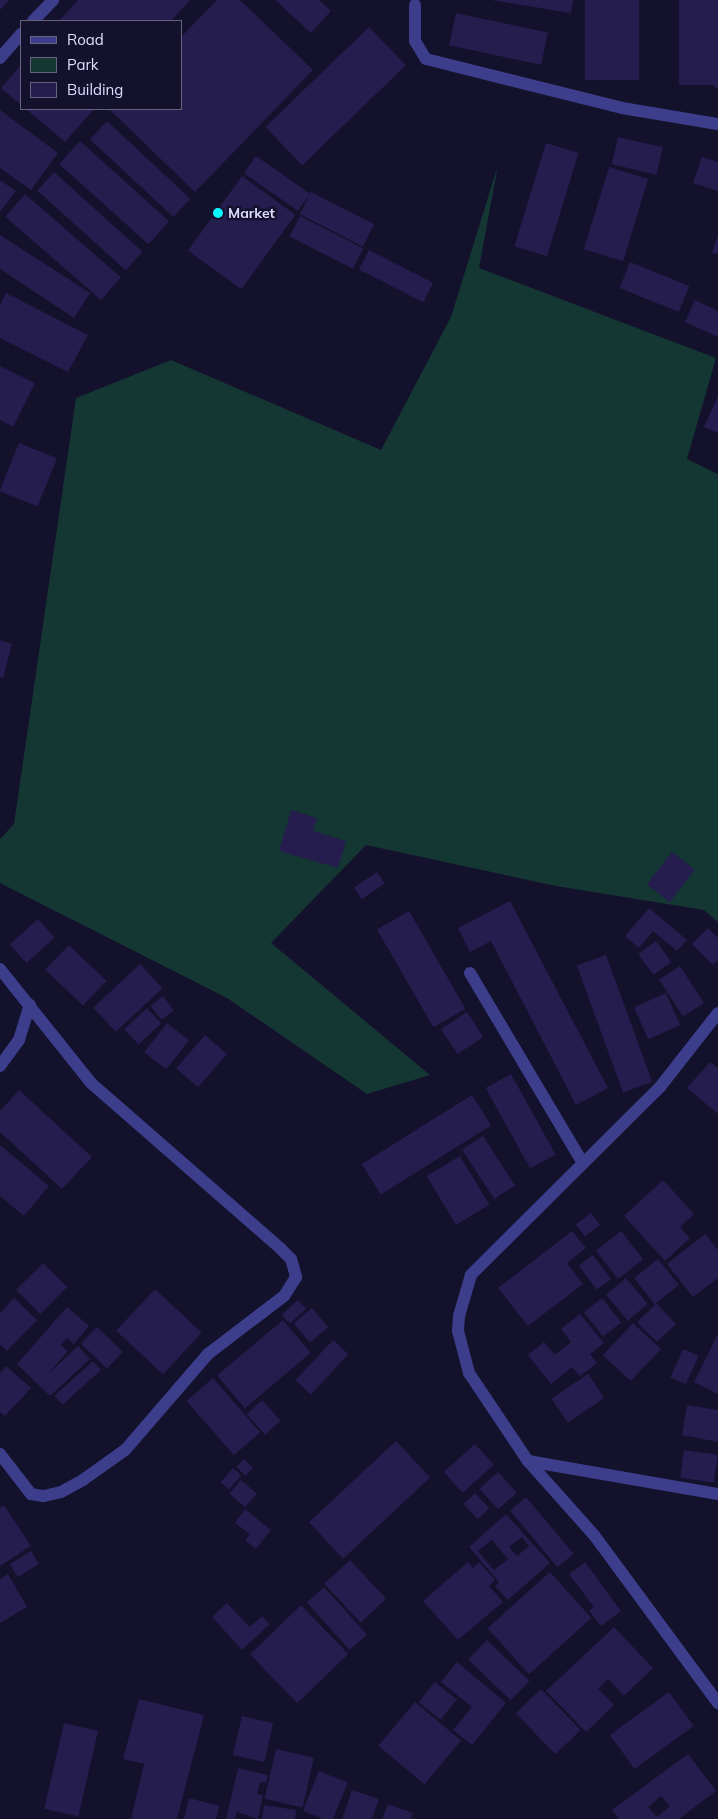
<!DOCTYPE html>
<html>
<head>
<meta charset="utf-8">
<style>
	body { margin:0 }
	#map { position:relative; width:718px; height:1819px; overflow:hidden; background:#14112c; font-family:Mulish,sans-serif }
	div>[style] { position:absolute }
	.green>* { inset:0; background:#143733 }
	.building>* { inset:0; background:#241d4e; transform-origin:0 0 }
	.service>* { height:12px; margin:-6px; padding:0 6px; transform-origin:6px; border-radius:6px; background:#3c3e8c }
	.minor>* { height:12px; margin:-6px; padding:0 6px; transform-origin:6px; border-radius:6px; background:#3c3e8c }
	.dots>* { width:14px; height:14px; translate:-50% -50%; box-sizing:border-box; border:2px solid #14112c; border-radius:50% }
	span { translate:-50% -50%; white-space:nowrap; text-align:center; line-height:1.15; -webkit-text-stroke:4.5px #14112c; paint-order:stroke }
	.poi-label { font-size:14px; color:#dfddff; font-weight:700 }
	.left { translate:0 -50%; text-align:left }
	.legend { position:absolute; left:20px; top:20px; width:162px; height:90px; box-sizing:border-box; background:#14112c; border:1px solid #656380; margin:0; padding:6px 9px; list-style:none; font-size:15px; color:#dfddff }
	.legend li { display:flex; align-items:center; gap:10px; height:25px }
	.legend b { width:25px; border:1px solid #656380 }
</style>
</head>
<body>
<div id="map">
	<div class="green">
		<div style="clip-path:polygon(498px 165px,479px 268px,716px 358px,687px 459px,718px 474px,718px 922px,704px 910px,556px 886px,366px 845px,271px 943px,430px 1075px,367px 1094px,227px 998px,0 883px,0 839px,14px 824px,76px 398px,171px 360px,381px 450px,451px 317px)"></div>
	</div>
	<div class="building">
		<div style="clip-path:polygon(0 0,9px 0,0 10px)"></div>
		<div style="clip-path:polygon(78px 0,190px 0,171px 21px,59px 21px)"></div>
		<div style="clip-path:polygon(217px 0,240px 0,313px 70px,195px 192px,110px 110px,181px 109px,181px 37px)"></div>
		<div style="clip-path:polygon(275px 0,319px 0,331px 11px,311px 33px)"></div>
		<div style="clip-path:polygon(491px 0,573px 0,571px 13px)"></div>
		<div style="left:585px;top:0;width:54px;height:80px"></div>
		<div style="left:679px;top:0;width:39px;height:85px"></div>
		<div style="left:456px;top:13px;width:94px;height:33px;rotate:12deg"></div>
		<div style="left:369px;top:27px;width:53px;height:144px;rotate:46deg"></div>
		<div style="clip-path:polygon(21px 65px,21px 105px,1px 88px)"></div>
		<div style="clip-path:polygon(718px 69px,718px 88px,713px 87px)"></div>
		<div style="clip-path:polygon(26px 109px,94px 109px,65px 142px)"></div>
		<div style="clip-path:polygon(0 110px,58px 153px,31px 190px,0 168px)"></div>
		<div style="left:107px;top:121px;width:114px;height:25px;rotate:43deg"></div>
		<div style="left:618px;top:137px;width:46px;height:28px;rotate:13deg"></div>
		<div style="left:80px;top:141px;width:120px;height:31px;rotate:42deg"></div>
		<div style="left:546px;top:143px;width:34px;height:108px;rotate:17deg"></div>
		<div style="left:256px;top:156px;width:66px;height:21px;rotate:35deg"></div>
		<div style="clip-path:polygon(702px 157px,718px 162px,718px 191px,693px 183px)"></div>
		<div style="left:609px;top:167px;width:41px;height:86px;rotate:17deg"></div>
		<div style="left:54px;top:172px;width:119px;height:25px;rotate:42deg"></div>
		<div style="left:242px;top:176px;width:66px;height:92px;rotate:36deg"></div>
		<div style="clip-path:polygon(0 180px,16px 191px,0 212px)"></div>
		<div style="left:311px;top:192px;width:71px;height:25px;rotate:27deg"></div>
		<div style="left:25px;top:194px;width:127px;height:30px;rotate:41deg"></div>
		<div style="left:300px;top:216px;width:71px;height:23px;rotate:27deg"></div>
		<div style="clip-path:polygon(0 235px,90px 293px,74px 318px,0 269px)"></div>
		<div style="clip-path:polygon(718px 235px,718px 254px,712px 253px)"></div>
		<div style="left:369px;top:250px;width:72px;height:22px;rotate:27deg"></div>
		<div style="left:630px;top:262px;width:64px;height:28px;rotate:22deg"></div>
		<div style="clip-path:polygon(6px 293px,88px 335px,68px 372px,0 338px,0 305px)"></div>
		<div style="clip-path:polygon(695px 300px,718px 311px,718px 337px,685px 322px)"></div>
		<div style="clip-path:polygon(0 366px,35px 383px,13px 427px,0 420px)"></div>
		<div style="clip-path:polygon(718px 396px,718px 433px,704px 427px)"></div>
		<div style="left:19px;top:443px;width:41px;height:52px;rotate:22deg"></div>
		<div style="clip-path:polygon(0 640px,12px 644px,3px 678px,0 677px)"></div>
		<div style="clip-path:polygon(291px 810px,317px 818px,313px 831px,346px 841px,338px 868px,279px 851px)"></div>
		<div style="left:672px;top:852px;width:29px;height:41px;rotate:38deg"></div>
		<div style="left:377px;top:872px;width:14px;height:28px;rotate:56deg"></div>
		<div style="clip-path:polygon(510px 901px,608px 1088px,576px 1105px,491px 941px,470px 952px,458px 928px)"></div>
		<div style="clip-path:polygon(649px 908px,687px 940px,677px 951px,653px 931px,639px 948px,625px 936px)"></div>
		<div style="left:409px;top:911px;width:113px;height:37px;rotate:60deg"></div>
		<div style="left:38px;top:919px;width:25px;height:38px;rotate:48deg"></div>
		<div style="clip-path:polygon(708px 928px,718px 938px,718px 960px,713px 965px,692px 944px)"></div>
		<div style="left:656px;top:941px;width:26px;height:22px;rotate:54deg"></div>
		<div style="left:69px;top:945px;width:52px;height:34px;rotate:44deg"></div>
		<div style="left:606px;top:955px;width:135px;height:31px;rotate:70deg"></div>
		<div style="left:140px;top:964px;width:33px;height:64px;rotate:47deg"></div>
		<div style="left:680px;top:966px;width:44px;height:25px;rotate:57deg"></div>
		<div style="left:666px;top:993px;width:35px;height:35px;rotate:66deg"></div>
		<div style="left:163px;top:996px;width:18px;height:16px;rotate:52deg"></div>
		<div style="left:147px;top:1008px;width:21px;height:31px;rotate:47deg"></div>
		<div style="left:467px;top:1012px;width:30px;height:31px;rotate:57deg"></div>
		<div style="left:167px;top:1023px;width:28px;height:37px;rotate:38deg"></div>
		<div style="left:205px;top:1035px;width:29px;height:44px;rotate:41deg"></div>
		<div style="clip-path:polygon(710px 1062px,718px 1068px,718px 1114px,687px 1088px)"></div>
		<div style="left:511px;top:1074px;width:92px;height:29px;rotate:61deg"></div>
		<div style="clip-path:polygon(19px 1090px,92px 1157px,62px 1189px,0 1132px,0 1111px)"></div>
		<div style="left:472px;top:1095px;width:36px;height:130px;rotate:58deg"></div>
		<div style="left:483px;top:1136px;width:59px;height:25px;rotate:57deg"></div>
		<div style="clip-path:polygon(0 1145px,49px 1186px,24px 1216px,0 1196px)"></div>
		<div style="left:460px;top:1156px;width:57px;height:39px;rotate:59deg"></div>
		<div style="clip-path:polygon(663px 1180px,694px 1214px,680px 1227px,690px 1238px,665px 1261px,624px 1216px)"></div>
		<div style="left:591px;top:1213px;width:15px;height:19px;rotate:53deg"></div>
		<div style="clip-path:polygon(572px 1231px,586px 1248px,567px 1263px,583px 1284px,528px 1326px,498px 1288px)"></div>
		<div style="left:621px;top:1231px;width:36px;height:32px;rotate:52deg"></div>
		<div style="clip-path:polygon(705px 1234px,718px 1250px,718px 1278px,693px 1297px,667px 1264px)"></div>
		<div style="left:593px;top:1255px;width:30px;height:18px;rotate:53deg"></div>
		<div style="clip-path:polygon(658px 1259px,679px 1285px,656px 1303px,676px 1324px,657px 1342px,637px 1322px,655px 1305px,634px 1278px)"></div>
		<div style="left:43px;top:1263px;width:34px;height:38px;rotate:45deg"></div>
		<div style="left:626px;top:1278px;width:34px;height:26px;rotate:50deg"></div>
		<div style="left:155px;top:1289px;width:64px;height:57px;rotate:43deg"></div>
		<div style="clip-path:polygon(14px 1298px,37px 1320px,7px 1351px,0 1344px,0 1313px)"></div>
		<div style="left:602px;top:1298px;width:31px;height:23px;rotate:52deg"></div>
		<div style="left:298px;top:1300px;width:12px;height:22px;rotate:48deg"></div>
		<div style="clip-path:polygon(67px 1307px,89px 1326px,74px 1344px,67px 1338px,61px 1345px,68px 1351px,45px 1377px,78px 1346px,90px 1359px,50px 1396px,17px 1364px)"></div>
		<div style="left:312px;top:1308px;width:25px;height:24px;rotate:50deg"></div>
		<div style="clip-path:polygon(580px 1314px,604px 1343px,590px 1354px,597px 1363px,580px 1376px,572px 1367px,551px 1384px,528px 1355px,544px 1342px,555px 1355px,571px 1342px,561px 1329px)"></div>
		<div style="left:283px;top:1320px;width:43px;height:86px;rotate:50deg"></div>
		<div style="left:633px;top:1323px;width:38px;height:44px;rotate:43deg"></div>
		<div style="left:97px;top:1327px;width:36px;height:23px;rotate:44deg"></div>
		<div style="clip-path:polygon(718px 1334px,718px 1394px,694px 1382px)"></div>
		<div style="left:333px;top:1340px;width:21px;height:55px;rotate:43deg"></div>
		<div style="left:683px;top:1349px;width:17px;height:31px;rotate:24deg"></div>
		<div style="left:93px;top:1361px;width:12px;height:52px;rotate:48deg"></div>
		<div style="clip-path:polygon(6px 1366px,31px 1388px,5px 1416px,0 1412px,0 1373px)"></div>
		<div style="left:588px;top:1374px;width:29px;height:44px;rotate:56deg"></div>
		<div style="left:213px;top:1378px;width:72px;height:35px;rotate:49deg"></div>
		<div style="left:262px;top:1400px;width:28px;height:21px;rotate:48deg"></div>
		<div style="clip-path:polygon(687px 1405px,718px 1410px,718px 1442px,682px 1435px)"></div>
		<div style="left:396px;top:1441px;width:50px;height:119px;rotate:47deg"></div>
		<div style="left:475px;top:1444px;width:28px;height:42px;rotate:48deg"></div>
		<div style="left:684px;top:1450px;width:34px;height:28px;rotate:8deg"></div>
		<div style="left:244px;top:1459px;width:13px;height:11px;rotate:45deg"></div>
		<div style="left:233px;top:1468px;width:11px;height:19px;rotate:41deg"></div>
		<div style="left:498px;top:1472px;width:28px;height:25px;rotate:48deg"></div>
		<div style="left:241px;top:1480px;width:21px;height:18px;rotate:41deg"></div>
		<div style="left:475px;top:1493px;width:21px;height:16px;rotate:47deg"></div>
		<div style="left:526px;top:1497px;width:74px;height:21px;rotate:50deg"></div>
		<div style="clip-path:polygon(4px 1505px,31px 1546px,0 1566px,0 1508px)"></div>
		<div style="clip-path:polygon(245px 1509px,271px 1530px,256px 1549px,245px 1540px,250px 1534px,235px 1523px)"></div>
		<div style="clip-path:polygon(evenodd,506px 1514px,550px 1563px,508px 1600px,495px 1586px,499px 1582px,469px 1547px,506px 1514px,522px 1537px,529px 1546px,517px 1556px,509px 1547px,522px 1537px,506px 1514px,492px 1540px,508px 1559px,494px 1570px,478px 1551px,492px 1540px)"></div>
		<div style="left:31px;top:1551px;width:15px;height:25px;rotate:58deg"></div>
		<div style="left:350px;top:1560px;width:53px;height:35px;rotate:47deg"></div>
		<div style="clip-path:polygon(468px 1562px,473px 1568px,479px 1562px,495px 1580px,489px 1586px,503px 1602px,458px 1640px,423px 1601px)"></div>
		<div style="clip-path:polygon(585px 1562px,621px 1611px,601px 1626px,589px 1611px,594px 1607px,569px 1574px)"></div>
		<div style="left:550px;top:1572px;width:62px;height:84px;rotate:48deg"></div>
		<div style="clip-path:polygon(8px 1574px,27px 1607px,0 1623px,0 1579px)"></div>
		<div style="left:324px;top:1587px;width:64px;height:23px;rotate:48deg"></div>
		<div style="clip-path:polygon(227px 1603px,250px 1627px,262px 1616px,270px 1624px,242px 1650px,212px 1617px)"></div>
		<div style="left:301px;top:1605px;width:68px;height:71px;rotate:46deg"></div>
		<div style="clip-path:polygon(614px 1627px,653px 1668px,624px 1696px,608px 1679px,598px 1689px,614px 1705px,586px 1732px,546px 1691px)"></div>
		<div style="left:487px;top:1640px;width:59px;height:27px;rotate:44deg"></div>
		<div style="clip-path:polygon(457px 1662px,506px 1703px,472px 1745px,453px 1730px,472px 1707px,441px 1682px)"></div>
		<div style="left:435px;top:1682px;width:28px;height:26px;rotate:39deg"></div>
		<div style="left:541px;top:1689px;width:57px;height:35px;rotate:46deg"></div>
		<div style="left:669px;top:1692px;width:42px;height:73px;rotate:54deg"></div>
		<div style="clip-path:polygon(139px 1699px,204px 1715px,177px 1819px,131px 1819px,144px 1764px,123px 1759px)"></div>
		<div style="left:415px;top:1702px;width:60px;height:57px;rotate:40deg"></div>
		<div style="left:242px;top:1716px;width:32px;height:40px;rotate:13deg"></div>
		<div style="left:64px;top:1723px;width:35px;height:88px;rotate:13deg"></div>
		<div style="left:276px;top:1749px;width:39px;height:51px;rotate:13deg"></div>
		<div style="clip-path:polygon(evenodd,688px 1754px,716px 1791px,679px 1819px,619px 1819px,612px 1810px,688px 1754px,661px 1796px,670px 1806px,657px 1817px,648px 1807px,661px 1796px)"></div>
		<div style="clip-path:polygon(238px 1768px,268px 1775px,266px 1783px,260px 1782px,257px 1794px,263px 1795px,258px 1819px,237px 1812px,235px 1819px,226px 1819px)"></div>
		<div style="left:319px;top:1771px;width:31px;height:43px;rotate:22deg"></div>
		<div style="clip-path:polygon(352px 1790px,379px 1799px,372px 1819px,342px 1819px)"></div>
		<div style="clip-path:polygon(189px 1798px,219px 1806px,216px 1819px,184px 1819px)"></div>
		<div style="clip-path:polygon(388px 1804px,413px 1813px,411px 1819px,382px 1819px)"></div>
		<div style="clip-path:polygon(264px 1805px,296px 1810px,295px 1819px,262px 1819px)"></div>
	</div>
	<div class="service">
		<div style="left:470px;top:973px;width:221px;rotate:59.3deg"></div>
	</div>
	<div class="minor">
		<div style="left:415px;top:5px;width:36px;rotate:90deg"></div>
		<div style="left:415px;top:41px;width:21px;rotate:59deg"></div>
		<div style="left:426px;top:59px;width:202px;rotate:14deg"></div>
		<div style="left:622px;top:108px;width:97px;rotate:9.5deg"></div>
		<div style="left:33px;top:21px;width:29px;rotate:-46deg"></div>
		<div style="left:0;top:58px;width:32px;rotate:-49deg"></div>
		<div style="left:0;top:969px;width:146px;rotate:51.4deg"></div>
		<div style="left:91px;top:1083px;width:252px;rotate:41.1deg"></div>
		<div style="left:281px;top:1249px;width:14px;rotate:45deg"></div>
		<div style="left:291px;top:1259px;width:19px;rotate:74deg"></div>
		<div style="left:296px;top:1277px;width:22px;rotate:122deg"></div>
		<div style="left:284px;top:1296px;width:96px;rotate:142.7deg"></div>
		<div style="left:208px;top:1354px;width:127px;rotate:130.8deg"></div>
		<div style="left:125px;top:1450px;width:52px;rotate:144.5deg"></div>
		<div style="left:83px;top:1480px;width:25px;rotate:151deg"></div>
		<div style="left:61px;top:1492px;width:18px;rotate:167deg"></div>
		<div style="left:43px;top:1496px;width:12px;rotate:-171deg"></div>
		<div style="left:31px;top:1494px;width:51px;rotate:-127.8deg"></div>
		<div style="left:718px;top:1013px;width:94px;rotate:128.1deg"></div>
		<div style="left:660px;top:1087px;width:267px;rotate:135.2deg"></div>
		<div style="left:471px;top:1275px;width:43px;rotate:106.3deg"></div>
		<div style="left:459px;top:1316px;width:15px;rotate:94deg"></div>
		<div style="left:458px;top:1331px;width:43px;rotate:75.3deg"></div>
		<div style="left:469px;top:1373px;width:106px;rotate:56.2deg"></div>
		<div style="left:528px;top:1461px;width:99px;rotate:48.3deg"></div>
		<div style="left:594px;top:1535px;width:209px;rotate:53.6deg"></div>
		<div style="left:0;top:1066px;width:32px;rotate:-54deg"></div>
		<div style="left:19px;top:1040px;width:37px;rotate:-73deg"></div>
		<div style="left:528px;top:1461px;width:193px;rotate:9.9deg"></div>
	</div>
	<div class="dots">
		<div style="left:218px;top:213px;background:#09f6ff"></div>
	</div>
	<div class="poi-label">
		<span class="left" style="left:228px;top:213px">Market</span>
	</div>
	<ul class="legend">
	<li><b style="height:6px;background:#3c3e8c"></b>Road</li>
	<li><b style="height:14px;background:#143733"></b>Park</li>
	<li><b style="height:14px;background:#241d4e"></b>Building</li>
	</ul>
</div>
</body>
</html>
